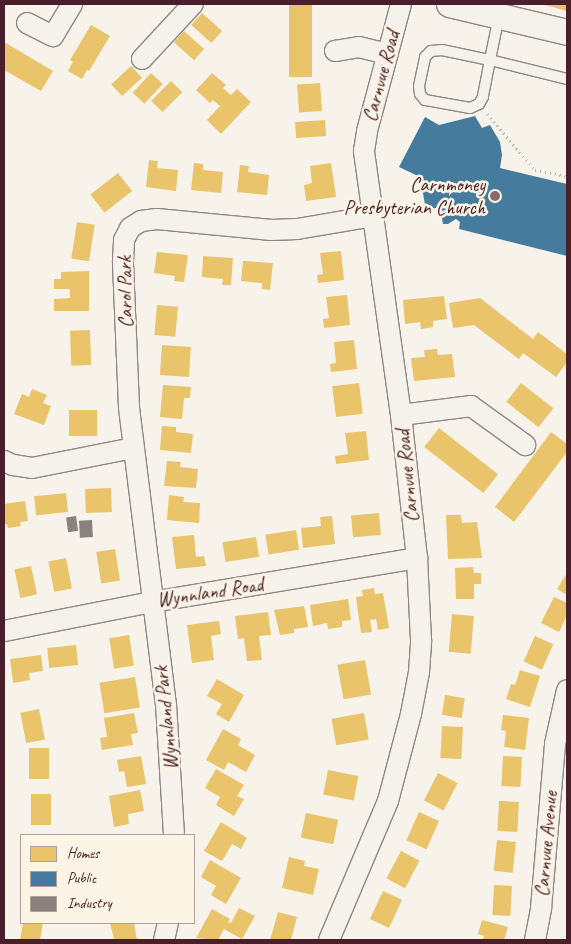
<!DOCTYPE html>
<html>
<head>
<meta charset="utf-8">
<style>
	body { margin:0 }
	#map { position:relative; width:571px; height:944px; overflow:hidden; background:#f7f3ea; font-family:Caveat,sans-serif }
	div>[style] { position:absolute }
	.homes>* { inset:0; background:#e9c46a; transform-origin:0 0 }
	.public>* { inset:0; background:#457b9d }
	.industry>* { inset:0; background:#8a817c; transform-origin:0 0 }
	.path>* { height:3px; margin-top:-1.5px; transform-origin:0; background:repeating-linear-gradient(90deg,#b8b1ae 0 1px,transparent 0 5px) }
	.roads { filter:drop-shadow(1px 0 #908684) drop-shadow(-1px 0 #908684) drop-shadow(0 1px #908684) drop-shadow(0 -1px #908684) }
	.service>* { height:10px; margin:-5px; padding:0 5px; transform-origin:5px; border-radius:5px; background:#f5f2ec }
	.minor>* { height:20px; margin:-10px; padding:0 10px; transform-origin:10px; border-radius:10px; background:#f5f2ec }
	.tertiary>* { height:25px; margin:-12.5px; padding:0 12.5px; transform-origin:12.5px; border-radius:12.5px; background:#f5f2ec }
	.dots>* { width:14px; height:14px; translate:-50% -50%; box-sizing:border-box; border:2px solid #fcf5e5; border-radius:50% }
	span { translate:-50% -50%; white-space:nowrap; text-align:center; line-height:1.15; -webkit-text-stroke:5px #fcf5e5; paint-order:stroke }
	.street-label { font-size:20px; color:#4a1f2b }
	.poi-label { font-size:20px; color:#4a1f2b }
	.right { translate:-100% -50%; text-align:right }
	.frame { position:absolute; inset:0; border:5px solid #4a1f2b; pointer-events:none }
	.legend { position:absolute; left:20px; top:834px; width:175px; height:90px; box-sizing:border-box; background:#fcf5e5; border:1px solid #b59f9b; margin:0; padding:6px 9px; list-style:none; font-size:15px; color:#4a1f2b }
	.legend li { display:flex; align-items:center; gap:10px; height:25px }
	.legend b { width:25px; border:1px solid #b59f9b }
</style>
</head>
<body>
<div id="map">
	<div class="homes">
		<div style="left:289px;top:4px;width:23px;height:73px"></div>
		<div style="clip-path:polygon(541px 4px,567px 4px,567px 11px)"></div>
		<div style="left:202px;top:13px;width:27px;height:16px;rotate:42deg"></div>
		<div style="clip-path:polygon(91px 25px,110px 36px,89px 71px,87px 70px,82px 79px,68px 71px,73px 62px,70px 60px)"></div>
		<div style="left:184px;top:31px;width:27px;height:15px;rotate:42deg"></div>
		<div style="clip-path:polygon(4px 42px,53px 71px,41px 91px,4px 70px)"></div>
		<div style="left:131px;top:66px;width:16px;height:27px;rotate:47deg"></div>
		<div style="left:151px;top:73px;width:16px;height:27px;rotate:43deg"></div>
		<div style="clip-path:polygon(212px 73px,226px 85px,223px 88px,231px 95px,237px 89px,251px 102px,221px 134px,207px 120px,220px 106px,213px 100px,210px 103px,196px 90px)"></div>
		<div style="left:171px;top:81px;width:16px;height:28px;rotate:45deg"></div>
		<div style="left:320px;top:83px;width:28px;height:23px;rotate:86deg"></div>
		<div style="left:325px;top:120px;width:16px;height:30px;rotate:86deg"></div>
		<div style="clip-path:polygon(149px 160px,158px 161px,157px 168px,178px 170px,176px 191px,146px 187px)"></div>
		<div style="clip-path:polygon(194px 163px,203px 164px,203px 170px,223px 172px,221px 193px,191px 190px)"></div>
		<div style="clip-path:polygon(331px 163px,336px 197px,306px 201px,304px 185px,312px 183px,310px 166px)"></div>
		<div style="clip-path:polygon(240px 165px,249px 166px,248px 172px,269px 175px,267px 195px,237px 192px)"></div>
		<div style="left:118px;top:173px;width:23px;height:35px;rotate:52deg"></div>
		<div style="left:77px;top:222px;width:18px;height:37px;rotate:9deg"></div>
		<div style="clip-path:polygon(341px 251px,344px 280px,318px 283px,317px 275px,323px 274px,320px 253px)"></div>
		<div style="clip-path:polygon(157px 252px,188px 255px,184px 282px,174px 281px,175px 276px,154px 273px)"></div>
		<div style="clip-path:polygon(203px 256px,233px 258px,231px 285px,222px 285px,223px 279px,202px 277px)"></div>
		<div style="clip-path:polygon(243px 261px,273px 263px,270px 290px,262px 289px,262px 283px,241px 281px)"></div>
		<div style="clip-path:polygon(89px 271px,89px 311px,54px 311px,54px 299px,70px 298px,70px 289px,54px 289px,54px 279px,61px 279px,61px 272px)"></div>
		<div style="clip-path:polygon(347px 295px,350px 325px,324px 328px,323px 319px,329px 318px,326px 297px)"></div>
		<div style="clip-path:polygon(444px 296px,447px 319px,433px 321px,433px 327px,421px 329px,420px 322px,405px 324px,403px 300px)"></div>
		<div style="clip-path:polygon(480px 298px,533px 339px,538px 332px,567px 354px,567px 362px,556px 377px,523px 353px,519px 359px,474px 325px,453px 328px,449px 303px)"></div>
		<div style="left:157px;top:305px;width:21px;height:30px;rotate:5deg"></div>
		<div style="left:90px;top:330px;width:35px;height:20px;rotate:88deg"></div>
		<div style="clip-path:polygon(354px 340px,357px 369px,331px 372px,330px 364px,336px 363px,334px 342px)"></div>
		<div style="left:162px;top:345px;width:29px;height:30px;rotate:4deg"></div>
		<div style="clip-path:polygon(437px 349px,438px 355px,452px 354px,455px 377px,414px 381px,411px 358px,425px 357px,424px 350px)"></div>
		<div style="left:359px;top:383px;width:31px;height:27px;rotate:83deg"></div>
		<div style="left:521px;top:383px;width:41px;height:24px;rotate:38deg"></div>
		<div style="clip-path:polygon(163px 385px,191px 387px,190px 398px,184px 398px,182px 419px,160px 417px)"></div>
		<div style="clip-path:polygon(32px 389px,47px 395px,43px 403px,51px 406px,44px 425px,14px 414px,22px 394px,29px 397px)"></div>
		<div style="left:69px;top:410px;width:28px;height:26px"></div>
		<div style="clip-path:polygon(162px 426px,176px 427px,176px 432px,193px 434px,191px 453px,160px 450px)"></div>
		<div style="left:439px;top:428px;width:75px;height:24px;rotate:38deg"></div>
		<div style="clip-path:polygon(366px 431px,369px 460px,336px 464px,335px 456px,348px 454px,345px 433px)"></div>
		<div style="clip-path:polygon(551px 432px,567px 444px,567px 452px,514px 522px,495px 507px)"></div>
		<div style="clip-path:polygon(167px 461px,181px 462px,180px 467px,198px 469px,196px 488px,164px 486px)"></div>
		<div style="left:111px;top:488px;width:24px;height:26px;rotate:88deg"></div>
		<div style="left:66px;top:493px;width:19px;height:32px;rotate:84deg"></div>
		<div style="clip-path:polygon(169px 495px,184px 497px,183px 502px,200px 503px,199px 523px,167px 520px)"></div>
		<div style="clip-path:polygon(25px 501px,28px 521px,20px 522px,21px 526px,8px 528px,7px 524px,4px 524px,4px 504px)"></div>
		<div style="left:379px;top:513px;width:22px;height:28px;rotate:85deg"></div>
		<div style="clip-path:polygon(446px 515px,461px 515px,462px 523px,477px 522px,482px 558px,448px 559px)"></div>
		<div style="clip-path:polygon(332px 516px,335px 544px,303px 548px,301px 528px,321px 526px,320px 517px)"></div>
		<div style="left:296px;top:530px;width:20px;height:31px;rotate:81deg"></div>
		<div style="clip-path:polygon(194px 535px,196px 557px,204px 556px,206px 566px,176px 569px,172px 537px)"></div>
		<div style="left:256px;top:537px;width:20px;height:34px;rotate:81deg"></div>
		<div style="left:115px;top:549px;width:32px;height:19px;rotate:81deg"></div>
		<div style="left:66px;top:558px;width:31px;height:18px;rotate:79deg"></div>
		<div style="left:31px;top:566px;width:29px;height:17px;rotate:78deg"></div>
		<div style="clip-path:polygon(473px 567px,474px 573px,481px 573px,481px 584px,474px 584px,474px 599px,456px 599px,455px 568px)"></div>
		<div style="clip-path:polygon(567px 573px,567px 595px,557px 589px)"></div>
		<div style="clip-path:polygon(374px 588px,375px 594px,383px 593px,389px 628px,378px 630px,376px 619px,370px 620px,372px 632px,361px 633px,356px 597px,363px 596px,362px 590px)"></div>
		<div style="clip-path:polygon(554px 597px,567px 603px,567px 615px,559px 632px,541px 623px)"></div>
		<div style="clip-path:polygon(348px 599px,351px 620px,342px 621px,342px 627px,328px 629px,327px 623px,313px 626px,310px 605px)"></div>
		<div style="clip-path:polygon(304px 606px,308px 627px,294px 629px,294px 633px,280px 635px,274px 610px)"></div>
		<div style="clip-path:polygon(268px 612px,271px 635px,259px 636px,262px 660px,247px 661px,244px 638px,238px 639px,235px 616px)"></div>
		<div style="left:452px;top:614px;width:22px;height:38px;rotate:5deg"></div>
		<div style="clip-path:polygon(219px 621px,221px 634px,211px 636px,214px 660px,192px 663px,187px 625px)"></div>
		<div style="left:129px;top:635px;width:31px;height:20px;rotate:81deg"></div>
		<div style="left:535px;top:636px;width:20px;height:28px;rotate:24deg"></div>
		<div style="left:76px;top:645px;width:20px;height:29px;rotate:84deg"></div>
		<div style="clip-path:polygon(41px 655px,43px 671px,29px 673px,30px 680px,13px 683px,10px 659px)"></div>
		<div style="left:365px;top:660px;width:35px;height:28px;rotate:80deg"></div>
		<div style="clip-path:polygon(520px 670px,540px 676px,530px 707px,506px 699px,511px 684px,515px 685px)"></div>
		<div style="left:135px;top:677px;width:31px;height:36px;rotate:81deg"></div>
		<div style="clip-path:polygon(217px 679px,244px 695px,229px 722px,216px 714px,222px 704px,207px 696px)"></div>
		<div style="left:445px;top:695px;width:20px;height:20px;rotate:9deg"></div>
		<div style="left:39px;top:709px;width:31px;height:19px;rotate:79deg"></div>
		<div style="clip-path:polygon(134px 713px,138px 733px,131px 734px,133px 745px,102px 750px,100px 738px,107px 737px,104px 718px)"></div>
		<div style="left:364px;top:713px;width:27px;height:33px;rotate:80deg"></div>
		<div style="clip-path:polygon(503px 715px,529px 718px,525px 750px,504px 747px,506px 731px,501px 730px)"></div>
		<div style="left:442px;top:726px;width:21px;height:32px;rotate:3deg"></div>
		<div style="clip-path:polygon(223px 729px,241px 739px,238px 745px,255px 755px,246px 772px,228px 762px,224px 770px,206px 760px)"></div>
		<div style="left:49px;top:748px;width:31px;height:20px;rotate:90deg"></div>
		<div style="clip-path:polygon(141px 756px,146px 784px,127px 787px,124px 771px,119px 772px,117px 760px)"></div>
		<div style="left:503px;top:756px;width:19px;height:30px;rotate:3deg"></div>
		<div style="clip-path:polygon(216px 769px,244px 785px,237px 796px,244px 799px,234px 816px,216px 805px,220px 797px,205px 788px)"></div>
		<div style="left:328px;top:770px;width:31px;height:25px;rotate:11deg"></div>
		<div style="left:438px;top:773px;width:22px;height:31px;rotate:27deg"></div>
		<div style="clip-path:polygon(140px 790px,144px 811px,128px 814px,129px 824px,114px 827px,109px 796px)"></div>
		<div style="left:31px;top:794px;width:20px;height:31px"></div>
		<div style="left:499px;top:801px;width:20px;height:30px;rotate:3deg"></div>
		<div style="left:419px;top:812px;width:22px;height:31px;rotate:24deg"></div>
		<div style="left:306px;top:813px;width:33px;height:25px;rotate:12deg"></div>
		<div style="clip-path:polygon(221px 822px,247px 838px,241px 849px,232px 844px,222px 861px,204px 851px)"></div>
		<div style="left:497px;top:840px;width:19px;height:31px;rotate:6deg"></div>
		<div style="left:401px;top:851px;width:21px;height:31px;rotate:28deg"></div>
		<div style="clip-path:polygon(289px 857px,305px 861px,304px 866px,319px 869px,313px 895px,282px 888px)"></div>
		<div style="clip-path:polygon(210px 860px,241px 878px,226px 904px,211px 895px,216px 886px,201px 877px)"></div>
		<div style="left:494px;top:885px;width:18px;height:30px;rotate:3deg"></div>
		<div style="left:383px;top:891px;width:21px;height:31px;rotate:25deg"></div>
		<div style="clip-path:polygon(239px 908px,255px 916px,242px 939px,224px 929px,218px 940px,196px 938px,212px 909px,230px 919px,228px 922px,231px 923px)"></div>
		<div style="clip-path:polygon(278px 912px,297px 917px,291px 940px,270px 940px)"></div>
		<div style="clip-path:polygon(482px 920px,508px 927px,504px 940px,483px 940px,484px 936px,478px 934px)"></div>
		<div style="clip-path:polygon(23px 923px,43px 923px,40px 940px,20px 940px)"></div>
		<div style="clip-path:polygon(110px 923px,134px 923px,137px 940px,110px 940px,114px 939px)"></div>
	</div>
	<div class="public">
		<div style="clip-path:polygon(475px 116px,482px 128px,490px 125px,500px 142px,502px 155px,500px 168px,567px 184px,567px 256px,459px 229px,460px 222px,456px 219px,448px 224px,443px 224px,440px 207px,426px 210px,420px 177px,399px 167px,425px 117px,439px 125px)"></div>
	</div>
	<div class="industry">
		<div style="left:76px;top:516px;width:15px;height:10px;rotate:82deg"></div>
		<div style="left:92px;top:520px;width:17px;height:13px;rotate:87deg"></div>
	</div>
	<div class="path">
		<div style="left:487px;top:114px;width:74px;rotate:49.4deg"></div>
		<div style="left:535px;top:170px;width:33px;rotate:11deg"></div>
	</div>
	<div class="roads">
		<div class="service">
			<div style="left:499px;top:16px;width:45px;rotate:101.6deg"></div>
			<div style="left:490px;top:60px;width:38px;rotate:101deg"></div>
			<div style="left:483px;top:97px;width:8px;rotate:120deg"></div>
			<div style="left:479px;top:104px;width:10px;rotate:156deg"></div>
			<div style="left:470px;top:108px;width:46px;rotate:-169.9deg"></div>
			<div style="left:425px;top:100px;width:8px;rotate:-130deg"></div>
			<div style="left:420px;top:94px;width:8px;rotate:-97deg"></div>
			<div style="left:419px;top:86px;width:30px;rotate:-78deg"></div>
			<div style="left:425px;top:57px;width:8px;rotate:-45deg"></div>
			<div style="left:431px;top:51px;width:11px;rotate:-5deg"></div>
			<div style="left:442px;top:50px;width:49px;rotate:11.8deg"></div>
			<div style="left:490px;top:60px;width:79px;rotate:13.9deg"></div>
		</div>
		<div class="minor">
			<div style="left:27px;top:23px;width:29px;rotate:27deg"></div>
			<div style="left:53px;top:36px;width:37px;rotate:-59deg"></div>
			<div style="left:335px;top:51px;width:24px;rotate:-9deg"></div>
			<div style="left:359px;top:47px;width:29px;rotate:14deg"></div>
			<div style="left:142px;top:59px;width:75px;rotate:-47.2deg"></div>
			<div style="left:401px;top:415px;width:71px;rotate:-7.3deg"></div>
			<div style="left:471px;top:406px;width:67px;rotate:35.8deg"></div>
			<div style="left:4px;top:461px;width:10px;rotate:24deg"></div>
			<div style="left:13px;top:465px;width:19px;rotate:9deg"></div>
			<div style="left:32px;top:468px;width:103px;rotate:-11.2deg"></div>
			<div style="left:4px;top:631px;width:151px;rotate:-11.1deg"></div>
			<div style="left:152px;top:602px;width:269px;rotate:-9.4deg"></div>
			<div style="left:174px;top:835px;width:130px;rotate:-93.5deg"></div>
			<div style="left:166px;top:705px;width:300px;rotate:-97.1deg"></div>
			<div style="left:129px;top:407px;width:146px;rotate:-92.4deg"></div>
			<div style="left:123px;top:261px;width:21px;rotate:-87deg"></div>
			<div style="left:124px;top:240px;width:13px;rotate:-63deg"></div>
			<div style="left:130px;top:228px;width:13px;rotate:-32deg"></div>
			<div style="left:141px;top:221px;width:16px;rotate:-7deg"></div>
			<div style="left:157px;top:219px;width:115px;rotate:5.5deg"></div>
			<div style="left:271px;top:230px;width:26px;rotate:-2deg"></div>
			<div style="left:297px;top:229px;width:77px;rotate:-9.7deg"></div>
			<div style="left:164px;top:940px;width:17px;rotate:-77deg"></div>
			<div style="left:329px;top:940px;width:151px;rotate:-67deg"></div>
			<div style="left:388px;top:801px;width:90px;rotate:-75.2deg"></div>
			<div style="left:411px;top:714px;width:43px;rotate:-79.2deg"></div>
			<div style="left:419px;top:672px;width:32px;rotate:-86deg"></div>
			<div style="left:421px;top:640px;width:82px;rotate:-92.8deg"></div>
			<div style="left:417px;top:558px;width:144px;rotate:-96.4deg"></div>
			<div style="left:401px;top:415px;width:267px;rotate:-98deg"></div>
			<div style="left:364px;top:151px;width:20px;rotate:-81deg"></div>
			<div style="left:367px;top:131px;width:131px;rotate:-75deg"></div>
			<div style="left:535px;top:940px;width:33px;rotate:-79deg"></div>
			<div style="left:541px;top:908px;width:165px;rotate:-85.1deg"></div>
			<div style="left:555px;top:744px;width:55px;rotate:-77.5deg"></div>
		</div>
		<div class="tertiary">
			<div style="left:449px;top:4px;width:121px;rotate:13.3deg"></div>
		</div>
	</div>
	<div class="dots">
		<div style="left:495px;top:196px;background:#87696e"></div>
	</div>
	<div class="street-label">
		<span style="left:381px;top:76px;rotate:-75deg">Carnvue Road</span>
		<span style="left:125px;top:292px;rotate:-91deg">Carol Park</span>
		<span style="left:407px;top:476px;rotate:-96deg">Carnvue Road</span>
		<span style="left:210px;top:592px;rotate:-9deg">Wynnland Road</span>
		<span style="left:166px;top:718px;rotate:-96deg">Wynnland Park</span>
		<span style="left:546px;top:844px;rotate:-85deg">Carnvue Avenue</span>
	</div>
	<div class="poi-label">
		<span class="right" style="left:485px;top:196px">Carnmoney<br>Presbyterian Church</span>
	</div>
	<div class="frame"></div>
	<ul class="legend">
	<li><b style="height:14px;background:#e9c46a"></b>Homes</li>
	<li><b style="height:14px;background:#457b9d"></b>Public</li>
	<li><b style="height:14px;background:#8a817c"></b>Industry</li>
	</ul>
</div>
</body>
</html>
